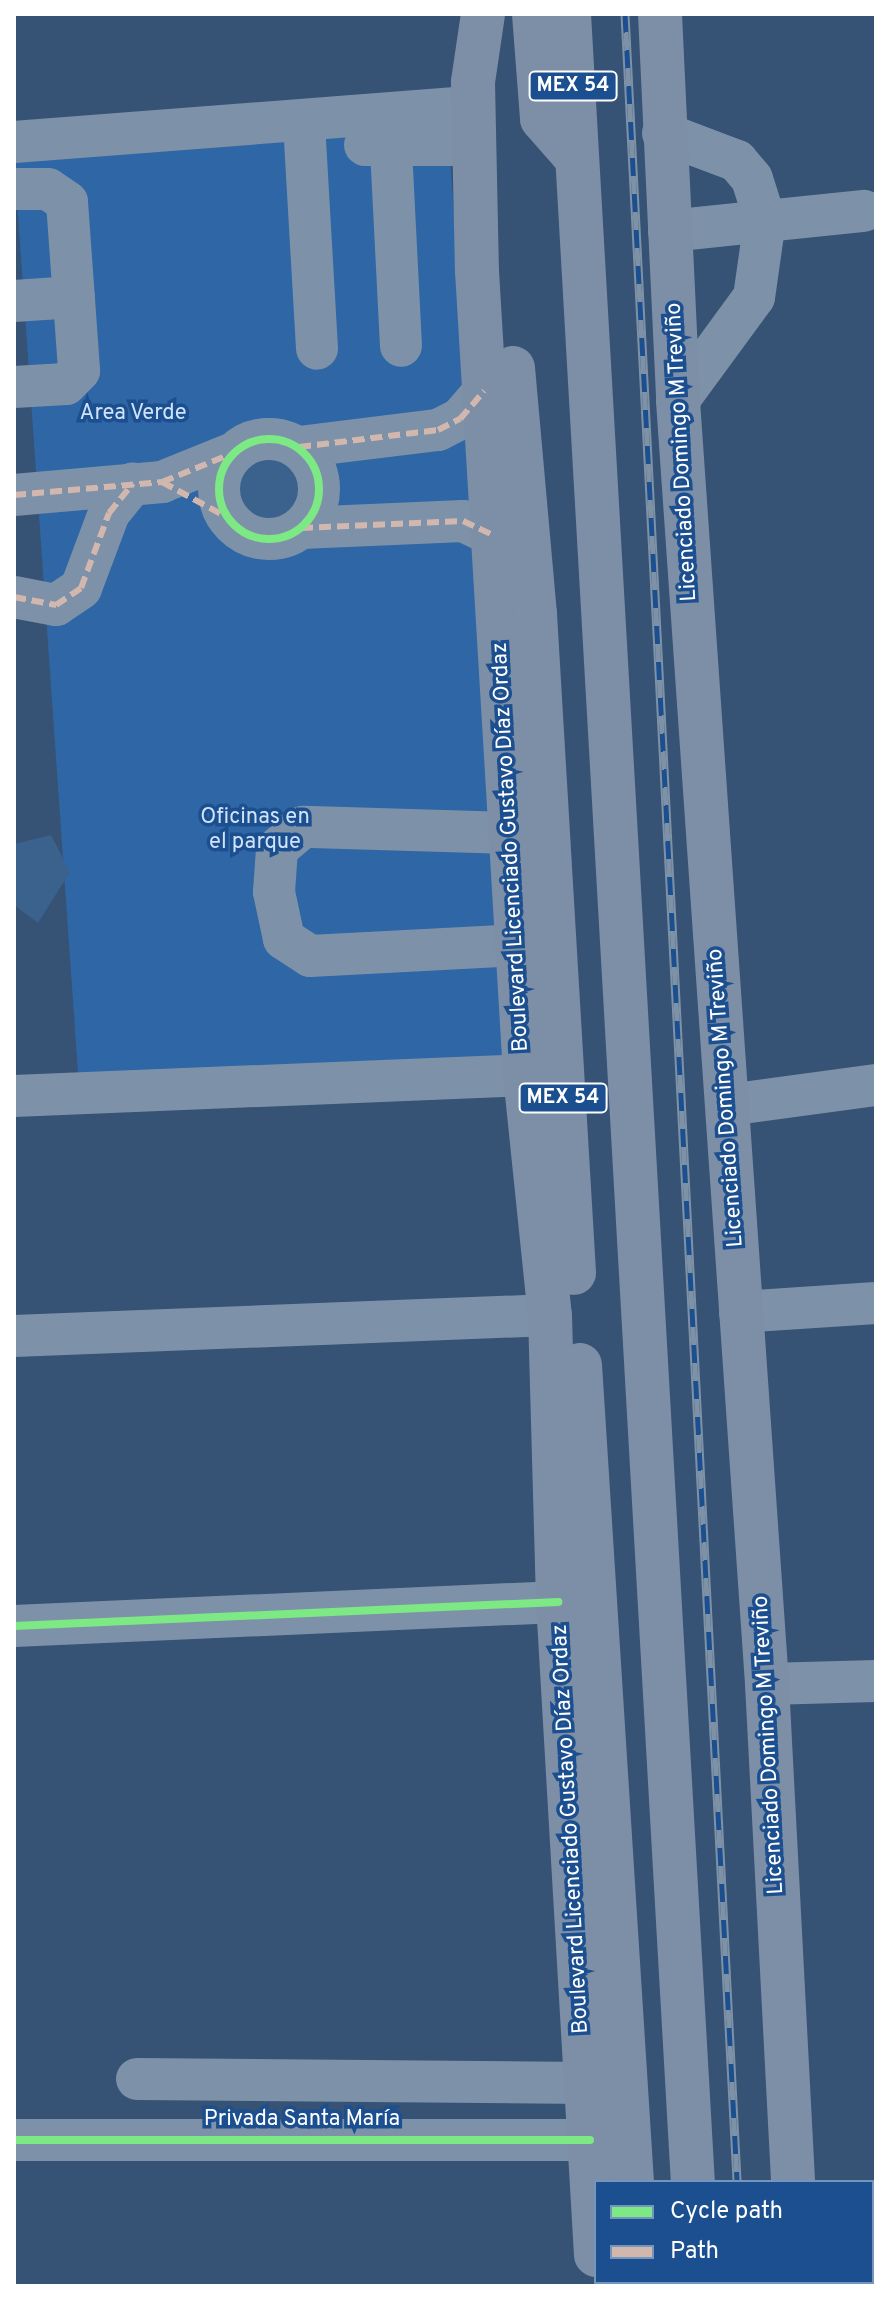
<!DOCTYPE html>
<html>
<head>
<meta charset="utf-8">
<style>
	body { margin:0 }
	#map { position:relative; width:890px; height:2300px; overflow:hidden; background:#365274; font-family:Overpass,sans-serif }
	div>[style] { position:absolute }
	.green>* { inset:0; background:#2f66a5; transform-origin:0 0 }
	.water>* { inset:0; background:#3b618d }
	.round { border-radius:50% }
	.minor>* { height:42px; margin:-21px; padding:0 21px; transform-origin:21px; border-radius:21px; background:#7d92a8 }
	.minor>.ring { margin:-21px; padding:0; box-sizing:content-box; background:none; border:42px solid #7d92a8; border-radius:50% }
	.major>* { height:44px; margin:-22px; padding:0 22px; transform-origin:22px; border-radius:22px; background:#7d8ea7 }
	.rail>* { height:9px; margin-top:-4.5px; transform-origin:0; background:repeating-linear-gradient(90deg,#1b4f8f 0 18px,#7e92a7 0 36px); box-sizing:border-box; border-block:2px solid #7e92a7 }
	.quiet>* { height:6px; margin-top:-3px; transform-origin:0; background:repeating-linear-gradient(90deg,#d1b7ad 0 12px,transparent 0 18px) }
	.cycleway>* { height:8px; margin:-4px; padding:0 4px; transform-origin:4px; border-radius:4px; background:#7ce984 }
	.cycleway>.ring { margin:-4px; padding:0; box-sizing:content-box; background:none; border:8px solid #7ce984; border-radius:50% }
	span { translate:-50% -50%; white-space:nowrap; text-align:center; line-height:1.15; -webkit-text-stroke:7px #1b4f8f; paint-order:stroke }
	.shield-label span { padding:2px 6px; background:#1b4f8f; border:2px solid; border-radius:6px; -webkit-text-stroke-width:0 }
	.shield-label { font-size:20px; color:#fff; font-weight:700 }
	.park-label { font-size:22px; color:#cfe3fa }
	.street-label { font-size:22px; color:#fff }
	.frame { position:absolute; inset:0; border:16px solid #fff; pointer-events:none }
	.legend { position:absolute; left:594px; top:2180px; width:280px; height:104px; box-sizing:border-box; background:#1b4f8f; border:2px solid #7695bc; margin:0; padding:10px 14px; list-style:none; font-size:24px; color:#fff }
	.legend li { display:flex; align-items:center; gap:16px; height:40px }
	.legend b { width:40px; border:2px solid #7695bc }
</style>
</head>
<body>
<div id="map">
	<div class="green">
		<div style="left:448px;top:128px;width:933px;height:435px;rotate:86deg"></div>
	</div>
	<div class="water">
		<div class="round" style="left:239px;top:460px;width:62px;height:62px"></div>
		<div style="clip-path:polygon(51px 835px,70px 872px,38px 923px,14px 905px,14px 844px)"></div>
	</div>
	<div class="minor">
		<div style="left:304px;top:123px;width:226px;rotate:86.7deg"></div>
		<div style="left:663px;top:133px;width:79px;rotate:20.7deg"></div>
		<div style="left:737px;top:161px;width:23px;rotate:50deg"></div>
		<div style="left:752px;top:179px;width:43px;rotate:72.4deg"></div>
		<div style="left:765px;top:220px;width:78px;rotate:98.1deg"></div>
		<div style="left:754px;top:297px;width:129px;rotate:126.2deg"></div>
		<div style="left:14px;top:142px;width:459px;rotate:-4.4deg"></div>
		<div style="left:365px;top:145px;width:108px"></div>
		<div style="left:391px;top:149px;width:197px;rotate:87.1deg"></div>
		<div style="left:14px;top:189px;width:34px"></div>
		<div style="left:48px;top:189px;width:23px;rotate:34deg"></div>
		<div style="left:67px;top:202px;width:169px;rotate:85.9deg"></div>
		<div style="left:79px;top:371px;width:18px;rotate:135deg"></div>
		<div style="left:66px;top:384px;width:52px;rotate:176.7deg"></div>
		<div style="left:669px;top:231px;width:196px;rotate:-5.9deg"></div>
		<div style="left:14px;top:301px;width:60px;rotate:-3.8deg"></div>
		<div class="ring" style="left:219px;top:439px;width:58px;height:58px"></div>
		<div style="left:299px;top:447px;width:140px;rotate:-7deg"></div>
		<div style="left:438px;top:430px;width:25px;rotate:-27deg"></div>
		<div style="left:460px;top:419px;width:37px;rotate:-49deg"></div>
		<div style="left:14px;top:495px;width:149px;rotate:-5deg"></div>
		<div style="left:162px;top:482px;width:74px;rotate:-22.1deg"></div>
		<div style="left:301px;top:528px;width:162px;rotate:-2.5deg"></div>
		<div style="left:463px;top:521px;width:31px;rotate:25deg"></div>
		<div style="left:14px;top:597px;width:43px;rotate:10.8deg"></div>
		<div style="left:56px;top:605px;width:30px;rotate:-34deg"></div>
		<div style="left:81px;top:588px;width:80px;rotate:-69.5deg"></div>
		<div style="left:109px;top:513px;width:38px;rotate:-51deg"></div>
		<div style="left:510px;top:833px;width:207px;rotate:-178.3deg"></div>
		<div style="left:303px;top:827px;width:34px;rotate:140deg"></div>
		<div style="left:277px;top:849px;width:43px;rotate:94deg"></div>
		<div style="left:274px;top:892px;width:48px;rotate:78deg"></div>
		<div style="left:284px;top:939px;width:31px;rotate:33deg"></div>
		<div style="left:310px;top:956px;width:207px;rotate:-3deg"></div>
		<div style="left:14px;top:1096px;width:511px;rotate:-2.35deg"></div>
		<div style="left:728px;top:1105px;width:149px;rotate:-7.7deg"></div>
		<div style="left:740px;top:1312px;width:136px;rotate:-3.8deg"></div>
		<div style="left:14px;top:1336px;width:536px;rotate:-2.24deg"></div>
		<div style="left:14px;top:1626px;width:545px;rotate:-2.53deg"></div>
		<div style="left:767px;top:1684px;width:109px;rotate:-1.6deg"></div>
		<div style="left:137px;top:2079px;width:450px;rotate:0.5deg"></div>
		<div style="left:14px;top:2140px;width:576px"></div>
	</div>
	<div class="major">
		<div style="left:483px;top:14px;width:69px;rotate:98.4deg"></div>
		<div style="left:473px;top:82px;width:189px;rotate:88.8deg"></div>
		<div style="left:477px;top:271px;width:805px;rotate:86.58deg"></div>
		<div style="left:525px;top:1075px;width:241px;rotate:84.1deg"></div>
		<div style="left:550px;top:1315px;width:287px;rotate:88.4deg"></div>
		<div style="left:558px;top:1602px;width:654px;rotate:86.67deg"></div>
		<div style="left:534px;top:14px;width:105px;rotate:85.6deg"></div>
		<div style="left:542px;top:119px;width:53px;rotate:48.8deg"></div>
		<div style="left:569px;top:14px;width:2172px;rotate:86.73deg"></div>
		<div style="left:660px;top:14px;width:387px;rotate:87.3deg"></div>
		<div style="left:678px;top:401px;width:1286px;rotate:86.03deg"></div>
		<div style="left:767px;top:1684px;width:499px;rotate:87deg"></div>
		<div style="left:513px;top:368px;width:247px;rotate:84.9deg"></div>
		<div style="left:535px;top:614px;width:660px;rotate:86.61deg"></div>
		<div style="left:580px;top:1365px;width:819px;rotate:86.36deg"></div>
		<div style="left:638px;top:2282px;width:4px;rotate:90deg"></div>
		<div style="left:698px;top:2282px;width:4px;rotate:76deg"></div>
		<div style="left:799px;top:2282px;width:4px;rotate:90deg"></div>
	</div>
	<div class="rail">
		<div style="left:625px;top:14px;width:2171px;rotate:87.04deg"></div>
		<div style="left:743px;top:2282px;width:4px;rotate:90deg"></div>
	</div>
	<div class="quiet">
		<div style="left:299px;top:447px;width:140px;rotate:-7deg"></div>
		<div style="left:438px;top:430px;width:25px;rotate:-27deg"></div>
		<div style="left:460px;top:419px;width:37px;rotate:-49deg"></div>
		<div style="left:162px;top:482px;width:72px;rotate:28.4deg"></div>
		<div style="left:14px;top:495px;width:149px;rotate:-5deg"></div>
		<div style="left:162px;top:482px;width:71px;rotate:-22.2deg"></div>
		<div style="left:301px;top:528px;width:162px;rotate:-2.5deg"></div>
		<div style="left:463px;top:521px;width:31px;rotate:25deg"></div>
		<div style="left:14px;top:597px;width:43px;rotate:10.8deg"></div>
		<div style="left:56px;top:605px;width:30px;rotate:-34deg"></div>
		<div style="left:81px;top:588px;width:80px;rotate:-69.5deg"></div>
		<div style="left:109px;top:513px;width:38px;rotate:-51deg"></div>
	</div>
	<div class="cycleway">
		<div class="ring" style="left:219px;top:439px;width:92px;height:92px"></div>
		<div style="left:14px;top:1626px;width:545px;rotate:-2.53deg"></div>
		<div style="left:14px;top:2140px;width:576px"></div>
	</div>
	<div class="shield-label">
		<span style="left:573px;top:86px">MEX 54</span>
		<span style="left:563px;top:1098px">MEX 54</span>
	</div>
	<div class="park-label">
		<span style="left:133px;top:414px">Area Verde</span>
		<span style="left:255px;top:830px">Oficinas en<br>el parque</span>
	</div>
	<div class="street-label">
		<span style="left:682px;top:452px;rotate:-93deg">Licenciado Domingo M Treviño</span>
		<span style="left:511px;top:847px;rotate:-93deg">Boulevard Licenciado Gustavo Díaz Ordaz</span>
		<span style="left:726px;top:1098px;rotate:-94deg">Licenciado Domingo M Treviño</span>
		<span style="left:769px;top:1745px;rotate:-93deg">Licenciado Domingo M Treviño</span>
		<span style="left:571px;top:1829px;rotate:-93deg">Boulevard Licenciado Gustavo Díaz Ordaz</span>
		<span style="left:302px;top:2120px">Privada Santa María</span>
	</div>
	<div class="frame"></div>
	<ul class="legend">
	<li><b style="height:10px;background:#7ce984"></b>Cycle path</li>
	<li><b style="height:10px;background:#d1b7ad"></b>Path</li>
	</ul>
</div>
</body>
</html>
